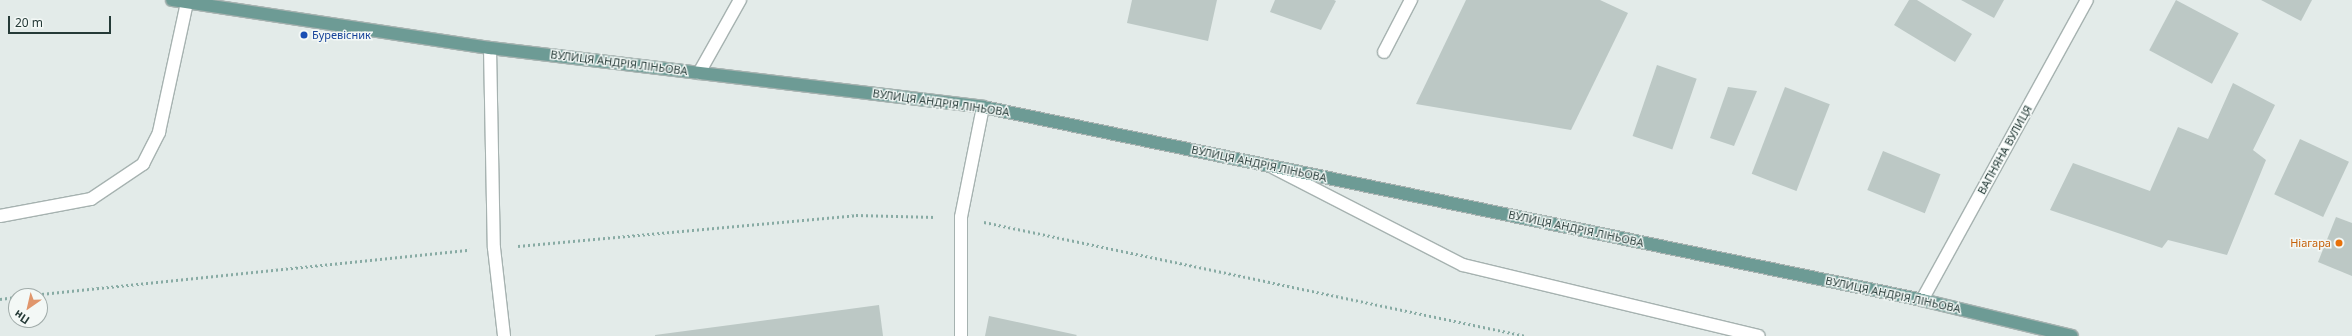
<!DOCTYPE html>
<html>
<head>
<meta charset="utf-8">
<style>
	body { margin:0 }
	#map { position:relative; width:2352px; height:336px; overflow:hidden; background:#e3ebe9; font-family:"Noto Sans",sans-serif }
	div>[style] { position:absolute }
	.building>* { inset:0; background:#bcc8c5; transform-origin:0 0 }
	.path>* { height:2.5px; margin-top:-1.25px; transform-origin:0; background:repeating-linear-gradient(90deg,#88aba4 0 2px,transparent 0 5px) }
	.roads { filter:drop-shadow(1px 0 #a6b2b0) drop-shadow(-1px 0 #a6b2b0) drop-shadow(0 1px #a6b2b0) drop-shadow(0 -1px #a6b2b0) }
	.service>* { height:12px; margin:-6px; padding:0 6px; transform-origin:6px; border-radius:6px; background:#fff }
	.minor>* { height:12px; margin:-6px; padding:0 6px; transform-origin:6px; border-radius:6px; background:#fff }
	.tertiary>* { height:12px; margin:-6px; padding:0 6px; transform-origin:6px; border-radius:6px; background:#fff }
	.primary>* { height:12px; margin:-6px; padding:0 6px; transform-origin:6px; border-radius:6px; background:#6d9b95 }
	.dots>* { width:11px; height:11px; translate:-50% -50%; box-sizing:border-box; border:2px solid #f3f8f6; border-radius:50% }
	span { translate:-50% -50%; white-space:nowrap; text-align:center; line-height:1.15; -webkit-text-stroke:3px #f3f8f6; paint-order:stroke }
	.transit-label { font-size:11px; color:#164399 }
	.left { translate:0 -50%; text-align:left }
	.street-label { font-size:11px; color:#253a37 }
	.food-label { font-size:11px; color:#c56008 }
	.right { translate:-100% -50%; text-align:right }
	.north { position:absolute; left:8px; top:288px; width:40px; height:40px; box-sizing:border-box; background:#f3f8f6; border:1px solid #a1acaa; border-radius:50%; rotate:214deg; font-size:11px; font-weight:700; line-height:16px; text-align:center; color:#253a37 }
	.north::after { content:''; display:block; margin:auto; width:14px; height:18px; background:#e0966c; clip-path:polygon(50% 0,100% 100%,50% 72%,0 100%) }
	.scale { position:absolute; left:8px; top:16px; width:103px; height:18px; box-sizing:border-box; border:2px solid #253a37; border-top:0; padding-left:5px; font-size:12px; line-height:14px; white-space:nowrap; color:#253a37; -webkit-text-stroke:3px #f3f8f6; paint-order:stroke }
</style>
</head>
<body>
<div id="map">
	<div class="building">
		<div style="clip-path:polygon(1132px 0,1217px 0,1208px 41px,1127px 23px)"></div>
		<div style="clip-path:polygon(1275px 0,1334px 0,1336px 1px,1321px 30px,1270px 12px)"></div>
		<div style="clip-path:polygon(1466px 0,1600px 0,1628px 13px,1571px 130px,1416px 104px)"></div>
		<div style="clip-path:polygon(1909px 0,1917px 0,1972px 34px,1955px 62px,1894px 25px)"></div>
		<div style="clip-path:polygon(1961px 0,2004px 0,1994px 18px)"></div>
		<div style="left:2176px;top:0;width:71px;height:57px;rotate:28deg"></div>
		<div style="clip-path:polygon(2261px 0,2312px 0,2301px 21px)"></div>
		<div style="left:1657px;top:65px;width:42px;height:75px;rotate:19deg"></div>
		<div style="clip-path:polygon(2233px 83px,2275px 105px,2253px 150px,2266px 160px,2227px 255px,2168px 240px,2162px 248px,2050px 210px,2073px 163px,2150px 191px,2178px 127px,2208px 139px)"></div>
		<div style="clip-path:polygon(1728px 87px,1757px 91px,1734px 146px,1710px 138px)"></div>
		<div style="left:1785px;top:87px;width:48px;height:93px;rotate:21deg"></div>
		<div style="left:2300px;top:139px;width:54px;height:61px;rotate:25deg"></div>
		<div style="left:1883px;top:151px;width:62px;height:42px;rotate:22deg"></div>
		<div style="clip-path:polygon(2336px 217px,2352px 223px,2352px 276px,2318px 262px)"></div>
		<div style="clip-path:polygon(879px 305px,883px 336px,655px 336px,655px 335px)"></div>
		<div style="clip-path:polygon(989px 316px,1077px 335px,1076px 336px,985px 336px)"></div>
	</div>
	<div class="path">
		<div style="left:984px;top:222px;width:554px;rotate:11.88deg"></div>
		<div style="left:518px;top:246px;width:339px;rotate:-5.2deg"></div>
		<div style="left:856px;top:215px;width:80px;rotate:1.4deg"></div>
		<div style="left:22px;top:296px;width:450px;rotate:-5.9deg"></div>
		<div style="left:0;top:299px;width:16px;rotate:-7deg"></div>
	</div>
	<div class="roads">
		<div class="service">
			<div style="left:490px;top:48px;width:200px;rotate:88.9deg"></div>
			<div style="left:494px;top:248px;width:89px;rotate:83.5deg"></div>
			<div style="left:1274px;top:168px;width:212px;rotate:27.2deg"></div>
			<div style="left:1463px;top:265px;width:304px;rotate:13.5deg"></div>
			<div style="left:961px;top:336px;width:119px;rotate:-90deg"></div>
			<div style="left:961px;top:217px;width:112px;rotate:-78.7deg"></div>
		</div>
		<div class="minor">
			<div style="left:1384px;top:52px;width:59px;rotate:-62.6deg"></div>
			<div style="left:699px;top:73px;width:84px;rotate:-60.7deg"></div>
			<div style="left:1922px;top:300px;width:342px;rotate:-61.2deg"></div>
		</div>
		<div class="tertiary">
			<div style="left:0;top:216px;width:93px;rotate:-10.6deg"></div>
			<div style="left:91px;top:199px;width:63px;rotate:-33.9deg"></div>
			<div style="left:143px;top:164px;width:36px;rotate:-63deg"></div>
			<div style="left:159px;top:132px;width:132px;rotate:-77.8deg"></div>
		</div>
		<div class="primary">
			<div style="left:172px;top:0;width:322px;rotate:8.6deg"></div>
			<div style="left:490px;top:48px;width:497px;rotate:6.8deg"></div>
			<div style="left:983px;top:107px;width:959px;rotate:11.61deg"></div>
			<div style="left:1922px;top:300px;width:154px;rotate:13.5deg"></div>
		</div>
	</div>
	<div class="dots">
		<div style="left:304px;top:35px;background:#1a4fb4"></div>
		<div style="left:2339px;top:243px;background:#e8710a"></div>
	</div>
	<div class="transit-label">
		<span class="left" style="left:312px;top:35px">Буревісник</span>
	</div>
	<div class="street-label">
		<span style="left:619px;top:63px;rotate:7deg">ВУЛИЦЯ АНДРІЯ ЛІНЬОВА</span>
		<span style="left:941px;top:103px;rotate:8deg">ВУЛИЦЯ АНДРІЯ ЛІНЬОВА</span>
		<span style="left:2005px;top:150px;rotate:-61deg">ВАПНЯНА ВУЛИЦЯ</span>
		<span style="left:1259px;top:164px;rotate:12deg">ВУЛИЦЯ АНДРІЯ ЛІНЬОВА</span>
		<span style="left:1576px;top:229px;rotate:12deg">ВУЛИЦЯ АНДРІЯ ЛІНЬОВА</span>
		<span style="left:1893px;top:295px;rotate:12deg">ВУЛИЦЯ АНДРІЯ ЛІНЬОВА</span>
	</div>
	<div class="food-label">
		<span class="right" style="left:2331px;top:243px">Ніагара</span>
	</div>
	<div class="north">Пн</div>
	<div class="scale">20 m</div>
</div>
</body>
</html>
